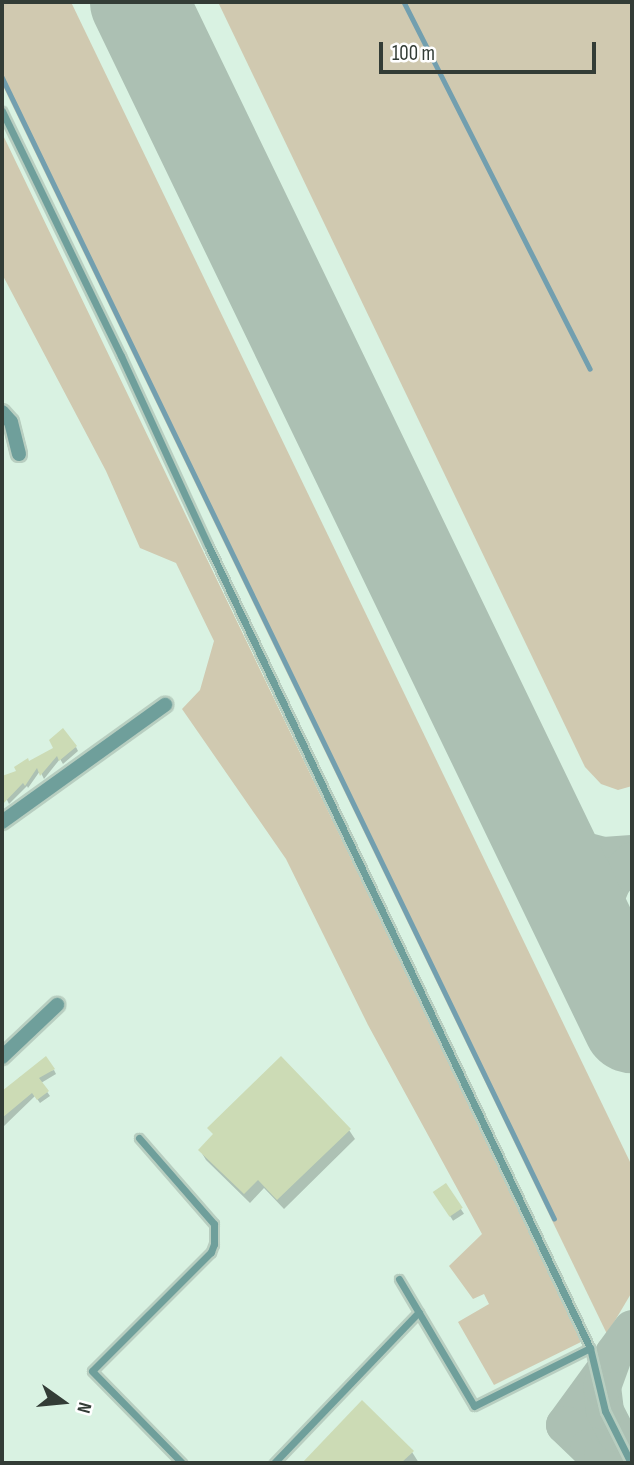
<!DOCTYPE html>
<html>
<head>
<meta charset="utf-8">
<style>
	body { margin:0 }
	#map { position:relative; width:634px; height:1465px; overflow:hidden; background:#d9f2e2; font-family:"Sofia Sans Condensed",sans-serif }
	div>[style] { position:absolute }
	.green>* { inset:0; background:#d0c9b0 }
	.shadow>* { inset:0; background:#0003; transform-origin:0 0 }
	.stream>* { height:4.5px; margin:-2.25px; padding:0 2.25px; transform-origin:2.25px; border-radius:2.25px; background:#729faf }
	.taxiway>* { height:38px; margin:-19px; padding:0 19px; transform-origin:19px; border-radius:19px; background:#acc0b3 }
	.runway>* { height:98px; margin:-49px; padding:0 49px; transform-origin:49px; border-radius:49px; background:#acc0b3 }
	.building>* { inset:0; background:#ccdbb5; transform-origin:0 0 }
	.roads { filter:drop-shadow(2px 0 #b8cec0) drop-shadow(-2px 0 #b8cec0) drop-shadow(0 2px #b8cec0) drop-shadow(0 -2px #b8cec0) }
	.lane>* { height:7px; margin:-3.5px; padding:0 3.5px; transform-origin:3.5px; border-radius:3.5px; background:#6f9f9b }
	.street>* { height:14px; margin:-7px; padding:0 7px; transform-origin:7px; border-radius:7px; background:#6f9f9b }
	span { translate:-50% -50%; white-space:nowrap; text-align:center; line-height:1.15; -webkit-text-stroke:5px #fff; paint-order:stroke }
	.frame { position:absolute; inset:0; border:4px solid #333c36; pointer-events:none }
	.north { position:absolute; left:28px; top:1367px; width:70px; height:70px; -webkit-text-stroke:5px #fff; paint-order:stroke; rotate:105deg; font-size:19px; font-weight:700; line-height:28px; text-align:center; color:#333c36 }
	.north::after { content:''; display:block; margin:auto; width:24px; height:32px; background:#333c36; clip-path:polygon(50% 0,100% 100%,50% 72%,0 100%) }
	.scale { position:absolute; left:379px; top:42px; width:217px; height:32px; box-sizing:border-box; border:4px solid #333c36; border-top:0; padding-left:9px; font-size:21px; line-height:24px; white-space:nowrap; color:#333c36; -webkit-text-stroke:5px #fff; paint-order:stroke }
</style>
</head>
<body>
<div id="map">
	<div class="green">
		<div style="clip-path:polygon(2px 2px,71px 2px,632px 1166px,632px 1292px,607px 1334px,2px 84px)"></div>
		<div style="clip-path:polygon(218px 2px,632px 2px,632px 786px,618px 790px,601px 784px,585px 767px)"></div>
		<div style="clip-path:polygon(2px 133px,583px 1341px,494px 1385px,458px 1322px,489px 1304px,484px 1294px,473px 1299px,449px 1266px,482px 1234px,368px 1025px,286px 859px,182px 709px,200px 690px,214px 641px,176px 563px,140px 548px,106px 471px,2px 274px)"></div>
	</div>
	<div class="shadow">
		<div style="clip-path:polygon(76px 747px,78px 751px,63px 764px,60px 759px,44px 779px,40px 771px,28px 788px,27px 786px,9px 804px,5px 796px,2px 801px,2px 778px,18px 772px,29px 763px)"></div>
		<div style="clip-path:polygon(54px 1070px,56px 1074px,41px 1083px,50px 1096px,40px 1103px,35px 1096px,2px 1128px,2px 1095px,20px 1077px)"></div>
		<div style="clip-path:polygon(349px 1130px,355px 1139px,284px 1209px,264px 1188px,250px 1203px,206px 1160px,200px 1150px)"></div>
		<div style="left:446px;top:1186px;width:33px;height:13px;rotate:57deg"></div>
		<div style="clip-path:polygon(412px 1452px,419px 1463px,311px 1463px,309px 1458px)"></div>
	</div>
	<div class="stream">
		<div style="left:404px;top:2px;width:411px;rotate:63.1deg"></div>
		<div style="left:2px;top:77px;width:1268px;rotate:64.18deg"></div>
	</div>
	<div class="taxiway">
		<div style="left:529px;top:811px;width:36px;rotate:46deg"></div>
		<div style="left:554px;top:837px;width:19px;rotate:32deg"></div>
		<div style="left:570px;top:847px;width:35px;rotate:15deg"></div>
		<div style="left:604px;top:856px;width:28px;rotate:-4deg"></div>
		<div style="left:599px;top:954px;width:31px;rotate:-92deg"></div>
		<div style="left:598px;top:923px;width:17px;rotate:-77deg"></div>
		<div style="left:602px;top:906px;width:26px;rotate:-67deg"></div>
		<div style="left:612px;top:882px;width:29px;rotate:-46deg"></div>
		<div style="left:608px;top:1366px;width:73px;rotate:126.1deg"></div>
		<div style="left:565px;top:1425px;width:33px;rotate:44deg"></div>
		<div style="left:589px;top:1448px;width:15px;rotate:23deg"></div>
		<div style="left:603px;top:1454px;width:24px;rotate:2deg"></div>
		<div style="left:616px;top:1433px;width:25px;rotate:-117deg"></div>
		<div style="left:605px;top:1411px;width:24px;rotate:-97deg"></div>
		<div style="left:602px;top:1387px;width:35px;rotate:-70deg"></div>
		<div style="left:614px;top:1354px;width:31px;rotate:-54deg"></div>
	</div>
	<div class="runway">
		<div style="left:139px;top:2px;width:1135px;rotate:64.25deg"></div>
	</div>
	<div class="building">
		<div style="clip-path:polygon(63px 728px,77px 746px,59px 761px,57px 756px,40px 776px,37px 768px,25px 786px,23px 783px,2px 805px,2px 776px,16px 771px,14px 767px,28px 758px,29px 761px,53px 748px,49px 740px)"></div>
		<div style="clip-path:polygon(46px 1056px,55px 1069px,39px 1078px,49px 1091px,37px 1100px,32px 1093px,2px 1118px,2px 1091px)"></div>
		<div style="clip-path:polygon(281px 1056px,351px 1129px,277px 1200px,258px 1180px,244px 1194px,198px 1150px,213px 1134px,207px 1128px)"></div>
		<div style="left:446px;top:1183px;width:30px;height:16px;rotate:56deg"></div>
		<div style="clip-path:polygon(362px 1400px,414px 1451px,401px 1463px,302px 1463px)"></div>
	</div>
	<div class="roads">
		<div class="lane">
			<div style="left:2px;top:111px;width:272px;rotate:64.1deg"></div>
			<div style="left:121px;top:356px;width:208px;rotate:65.3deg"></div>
			<div style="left:208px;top:545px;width:889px;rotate:64.56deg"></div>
			<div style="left:590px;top:1348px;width:65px;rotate:76.6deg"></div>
			<div style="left:605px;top:1411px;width:58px;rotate:63.4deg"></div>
			<div style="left:139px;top:1138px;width:114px;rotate:48.9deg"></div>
			<div style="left:214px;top:1224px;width:20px;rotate:90deg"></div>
			<div style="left:214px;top:1244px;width:9px;rotate:111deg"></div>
			<div style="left:211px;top:1252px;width:168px;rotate:135deg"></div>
			<div style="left:92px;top:1371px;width:129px;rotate:45.6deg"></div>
			<div style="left:399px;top:1279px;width:147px;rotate:59.4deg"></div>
			<div style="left:474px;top:1406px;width:130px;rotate:-26.6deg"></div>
			<div style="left:274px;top:1463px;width:209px;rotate:-46.2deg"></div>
		</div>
		<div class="street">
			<div style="left:2px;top:412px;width:13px;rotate:48deg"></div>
			<div style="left:11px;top:422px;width:33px;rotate:76deg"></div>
			<div style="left:2px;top:822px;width:201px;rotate:-35.7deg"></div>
			<div style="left:2px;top:1057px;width:76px;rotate:-43.4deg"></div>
		</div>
	</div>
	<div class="frame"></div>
	<div class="north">N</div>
	<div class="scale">100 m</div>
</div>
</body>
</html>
